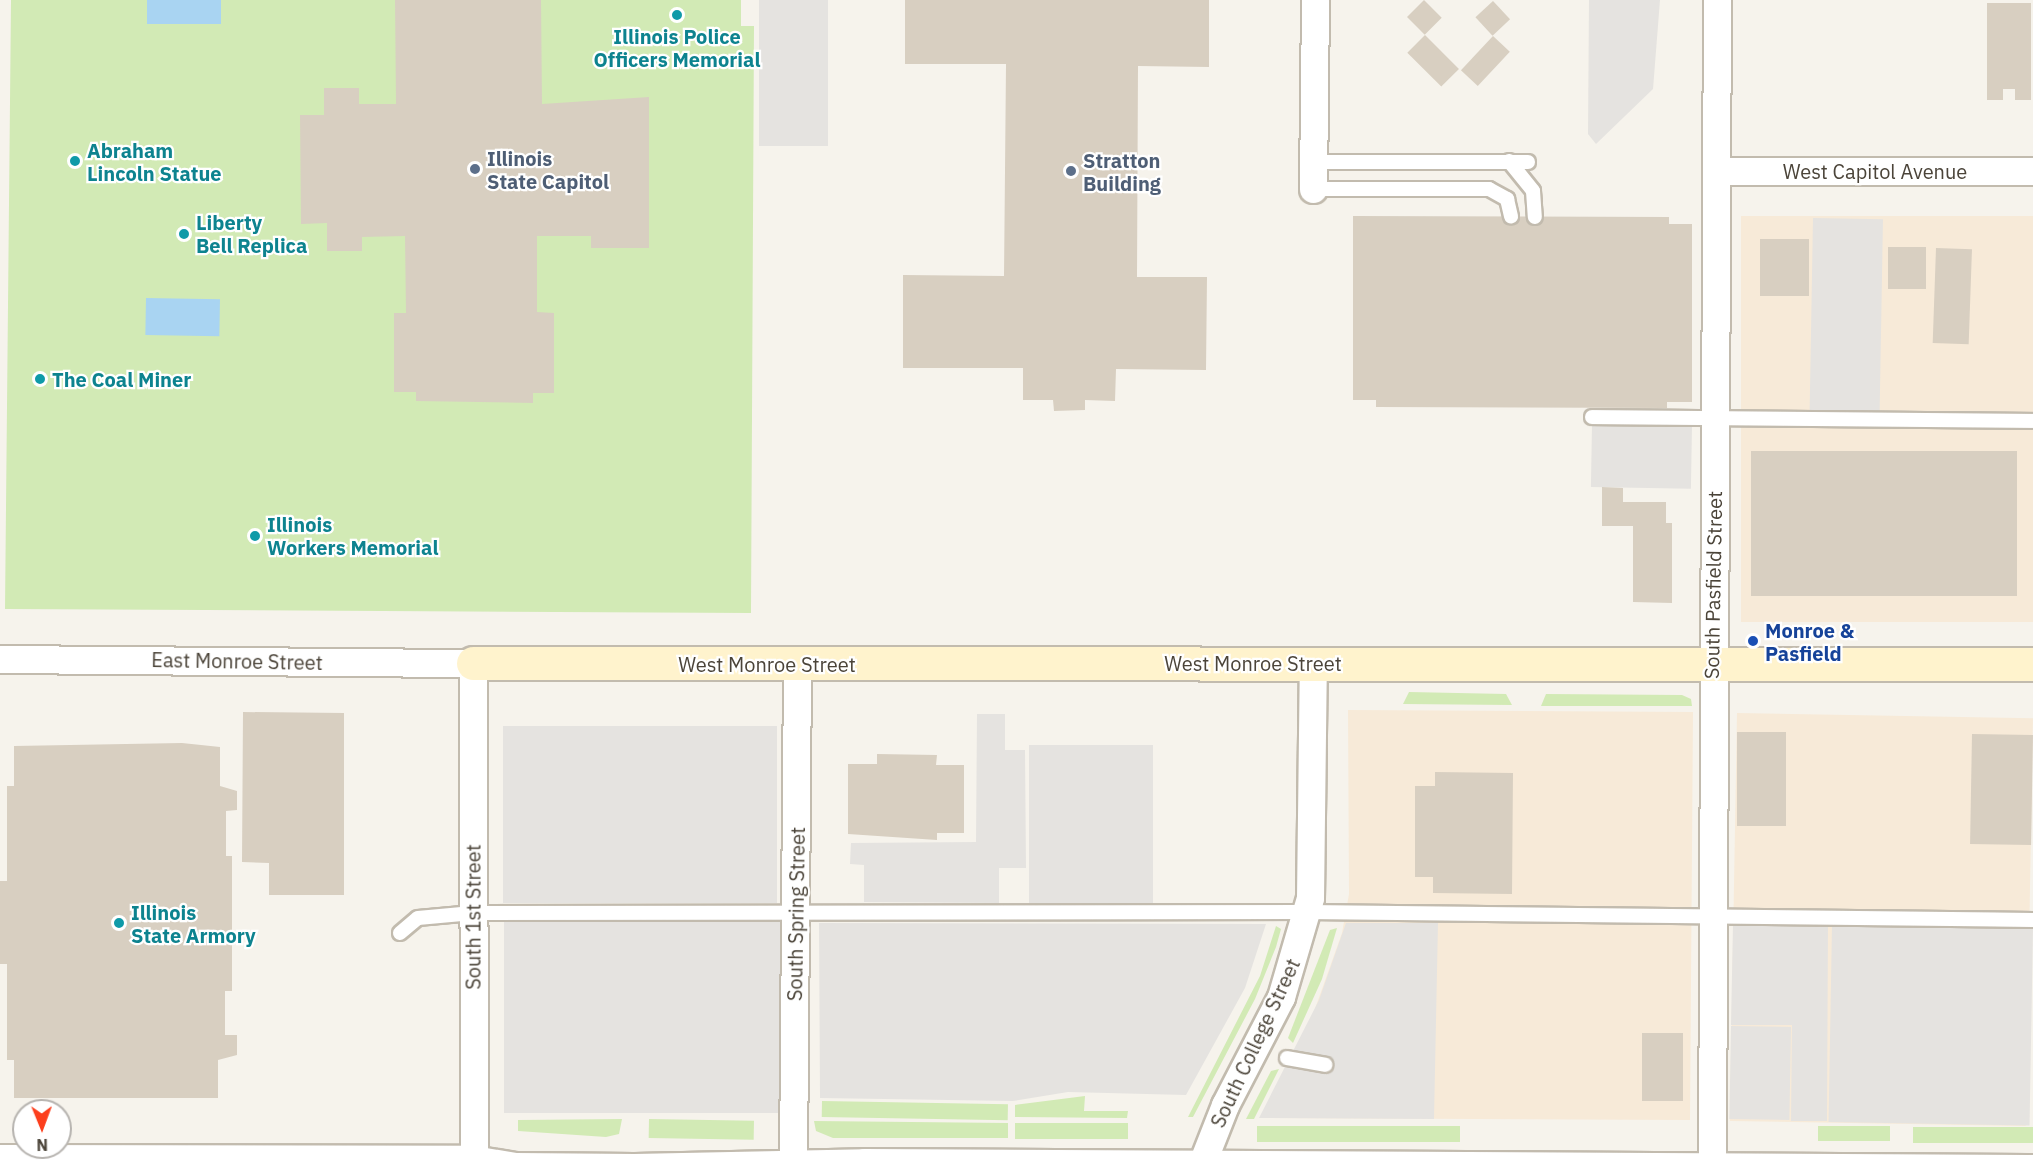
<!DOCTYPE html>
<html>
<head>
<meta charset="utf-8">
<style>
	body { margin:0 }
	#map { position:relative; width:2033px; height:1171px; overflow:hidden; background:#f6f3ec; font-family:"IBM Plex Sans",sans-serif }
	div>[style] { position:absolute }
	.commercial>* { inset:0; background:#f7ead8; transform-origin:0 0 }
	.green>* { inset:0; background:#d2eab5; transform-origin:0 0 }
	.parking>* { inset:0; background:#e5e3e0; transform-origin:0 0 }
	.water>* { inset:0; background:#a9d4f2; transform-origin:0 0 }
	.building>* { inset:0; background:#d8cfc1; transform-origin:0 0 }
	.roads { filter:drop-shadow(2px 0 #c2bbae) drop-shadow(-2px 0 #c2bbae) drop-shadow(0 2px #c2bbae) drop-shadow(0 -2px #c2bbae) }
	.lane>* { height:14px; margin:-7px; padding:0 7px; transform-origin:7px; border-radius:7px; background:#fff }
	.street>* { height:27px; margin:-13.5px; padding:0 13.5px; transform-origin:13.5px; border-radius:13.5px; background:#fff }
	.secondary>* { height:33px; margin:-16.5px; padding:0 16.5px; transform-origin:16.5px; border-radius:16.5px; background:#fff3cd }
	.dots>* { width:16px; height:16px; translate:-50% -50%; box-sizing:border-box; border:3px solid #fff; border-radius:50% }
	span { translate:-50% -50%; white-space:nowrap; text-align:center; line-height:1.15; -webkit-text-stroke:4.5px #fff; paint-order:stroke }
	.culture-label { font-size:20px; color:#0d838f; font-weight:700 }
	.left { translate:0 -50%; text-align:left }
	.service-label { font-size:20px; color:#4e5e75; font-weight:700 }
	.street-label { font-size:20px; color:#4b4439 }
	.transit-label { font-size:20px; color:#164399; font-weight:700 }
	.north { position:absolute; left:12px; top:1099px; width:60px; height:60px; box-sizing:border-box; background:#fff; border:2px solid #b7b4b0; border-radius:50%; rotate:179deg; font-size:16px; font-weight:700; line-height:24px; text-align:center; color:#4b4439 }
	.north::after { content:''; display:block; margin:auto; width:21px; height:27px; background:#fc3f1d; clip-path:polygon(50% 0,100% 100%,50% 72%,0 100%) }
</style>
</head>
<body>
<div id="map">
	<div class="commercial">
		<div style="left:1741px;top:216px;width:292px;height:406px"></div>
		<div style="clip-path:polygon(1348px 710px,1693px 712px,1690px 1120px,1260px 1118px,1311px 1020px,1342px 933px,1349px 894px)"></div>
		<div style="left:1737px;top:713px;width:296px;height:408px;rotate:1deg"></div>
	</div>
	<div class="green">
		<div style="clip-path:polygon(11px 0,741px 0,741px 26px,754px 26px,751px 613px,5px 609px)"></div>
		<div style="clip-path:polygon(1409px 692px,1506px 694px,1512px 705px,1403px 704px)"></div>
		<div style="clip-path:polygon(1546px 694px,1682px 695px,1691px 699px,1692px 706px,1541px 706px)"></div>
		<div style="clip-path:polygon(1276px 926px,1281px 929px,1276px 947px,1255px 999px,1193px 1117px,1188px 1117px,1260px 976px)"></div>
		<div style="clip-path:polygon(1337px 928px,1322px 979px,1293px 1043px,1288px 1038px,1330px 930px)"></div>
		<div style="clip-path:polygon(1279px 1069px,1254px 1119px,1246px 1119px,1271px 1071px)"></div>
		<div style="clip-path:polygon(1085px 1096px,1084px 1111px,1128px 1111px,1127px 1118px,1015px 1117px,1015px 1105px)"></div>
		<div style="left:822px;top:1101px;width:186px;height:16px;rotate:1deg"></div>
		<div style="clip-path:polygon(622px 1119px,619px 1134px,606px 1137px,518px 1131px,518px 1120px)"></div>
		<div style="left:649px;top:1119px;width:105px;height:19px;rotate:1deg"></div>
		<div style="clip-path:polygon(814px 1121px,1008px 1123px,1008px 1138px,833px 1138px,816px 1131px)"></div>
		<div style="left:1015px;top:1123px;width:113px;height:16px"></div>
		<div style="left:1257px;top:1126px;width:203px;height:16px"></div>
		<div style="left:1818px;top:1126px;width:72px;height:15px"></div>
		<div style="left:1913px;top:1127px;width:120px;height:16px"></div>
	</div>
	<div class="parking">
		<div style="left:759px;top:0;width:69px;height:146px"></div>
		<div style="clip-path:polygon(1589px 0,1660px 0,1653px 89px,1596px 144px,1588px 134px)"></div>
		<div style="left:1813px;top:218px;width:70px;height:195px;rotate:1deg"></div>
		<div style="left:1592px;top:425px;width:100px;height:62px;rotate:1deg"></div>
		<div style="clip-path:polygon(977px 714px,1005px 714px,1005px 750px,1025px 750px,1026px 868px,999px 868px,999px 903px,864px 902px,864px 865px,850px 864px,851px 843px,976px 842px)"></div>
		<div style="left:503px;top:726px;width:274px;height:177px"></div>
		<div style="left:1029px;top:745px;width:124px;height:159px"></div>
		<div style="left:504px;top:918px;width:281px;height:195px"></div>
		<div style="clip-path:polygon(819px 923px,1266px 924px,1245px 988px,1186px 1095px,1068px 1092px,1013px 1101px,820px 1098px)"></div>
		<div style="clip-path:polygon(1346px 923px,1438px 923px,1434px 1119px,1259px 1118px,1319px 1000px)"></div>
		<div style="clip-path:polygon(1733px 924px,1828px 925px,1827px 1121px,1791px 1121px,1792px 1025px,1731px 1025px)"></div>
		<div style="left:1832px;top:925px;width:201px;height:197px;rotate:1deg"></div>
		<div style="left:1791px;top:1027px;width:93px;height:60px;rotate:91deg"></div>
	</div>
	<div class="water">
		<div style="left:147px;top:0;width:74px;height:24px"></div>
		<div style="left:146px;top:298px;width:74px;height:37px;rotate:1deg"></div>
	</div>
	<div class="building">
		<div style="clip-path:polygon(395px 0,541px 0,542px 104px,649px 97px,649px 248px,591px 248px,591px 236px,537px 236px,537px 312px,554px 313px,554px 393px,533px 393px,533px 403px,416px 401px,416px 392px,394px 392px,394px 313px,406px 313px,405px 236px,362px 237px,362px 251px,327px 251px,327px 223px,301px 224px,300px 115px,324px 115px,324px 88px,359px 88px,359px 104px,396px 104px)"></div>
		<div style="clip-path:polygon(905px 0,1209px 0,1209px 67px,1138px 66px,1137px 277px,1207px 277px,1206px 370px,1116px 369px,1115px 401px,1085px 400px,1085px 410px,1054px 411px,1053px 400px,1023px 400px,1023px 368px,903px 368px,903px 275px,1004px 276px,1006px 64px,905px 64px)"></div>
		<div style="left:1424px;top:0;width:25px;height:24px;rotate:45deg"></div>
		<div style="left:1493px;top:1px;width:25px;height:24px;rotate:47deg"></div>
		<div style="clip-path:polygon(1987px 3px,2031px 3px,2031px 100px,2015px 100px,2015px 89px,2003px 89px,2003px 100px,1987px 100px)"></div>
		<div style="left:1425px;top:35px;width:48px;height:25px;rotate:45deg"></div>
		<div style="left:1493px;top:36px;width:23px;height:47px;rotate:43deg"></div>
		<div style="clip-path:polygon(1353px 216px,1669px 217px,1669px 224px,1692px 224px,1692px 402px,1667px 402px,1667px 408px,1376px 407px,1376px 400px,1353px 400px)"></div>
		<div style="left:1760px;top:239px;width:49px;height:57px"></div>
		<div style="left:1888px;top:247px;width:38px;height:42px"></div>
		<div style="left:1936px;top:248px;width:36px;height:95px;rotate:2deg"></div>
		<div style="left:2017px;top:451px;width:145px;height:266px;rotate:90deg"></div>
		<div style="clip-path:polygon(1602px 487px,1623px 488px,1623px 502px,1666px 502px,1666px 523px,1672px 523px,1672px 603px,1633px 602px,1633px 526px,1602px 526px)"></div>
		<div style="clip-path:polygon(243px 712px,344px 713px,344px 895px,269px 895px,269px 863px,242px 862px)"></div>
		<div style="left:1737px;top:732px;width:49px;height:94px"></div>
		<div style="left:1972px;top:734px;width:61px;height:110px;rotate:1deg"></div>
		<div style="clip-path:polygon(182px 743px,220px 747px,220px 786px,237px 791px,237px 810px,226px 811px,226px 856px,232px 856px,232px 991px,225px 991px,225px 1035px,237px 1035px,237px 1055px,218px 1060px,218px 1098px,14px 1098px,14px 1060px,7px 1060px,7px 964px,0 964px,0 881px,7px 881px,7px 786px,14px 786px,14px 746px)"></div>
		<div style="clip-path:polygon(877px 754px,937px 755px,936px 765px,964px 765px,964px 833px,937px 833px,937px 840px,848px 834px,848px 764px,877px 764px)"></div>
		<div style="clip-path:polygon(1435px 772px,1513px 773px,1512px 894px,1433px 893px,1433px 877px,1415px 877px,1415px 786px,1435px 786px)"></div>
		<div style="left:1683px;top:1033px;width:68px;height:41px;rotate:90deg"></div>
	</div>
	<div class="roads">
		<div class="lane">
			<div style="left:1509px;top:161px;width:38px;rotate:51deg"></div>
			<div style="left:1533px;top:191px;width:26px;rotate:86deg"></div>
			<div style="left:1313px;top:162px;width:215px"></div>
			<div style="left:1313px;top:189px;width:176px"></div>
			<div style="left:1489px;top:189px;width:21px;rotate:29deg"></div>
			<div style="left:1507px;top:199px;width:18px;rotate:77deg"></div>
			<div style="left:1592px;top:417px;width:441px;rotate:0.5deg"></div>
			<div style="left:400px;top:933px;width:23px;rotate:-40deg"></div>
			<div style="left:418px;top:918px;width:55px;rotate:-5.2deg"></div>
			<div style="left:473px;top:913px;width:834px;rotate:-0.07deg"></div>
			<div style="left:1307px;top:912px;width:726px;rotate:0.63deg"></div>
			<div style="left:1287px;top:1058px;width:39px;rotate:10deg"></div>
		</div>
		<div class="street">
			<div style="left:1717px;top:171px;width:316px"></div>
			<div style="left:1313px;top:189px;width:189px;rotate:-89.4deg"></div>
			<div style="left:0;top:659px;width:473px;rotate:0.5deg"></div>
			<div style="left:473px;top:663px;width:508px;rotate:89.89deg"></div>
			<div style="left:0;top:1158px;width:473px;rotate:0.1deg"></div>
			<div style="left:473px;top:1159px;width:43px;rotate:9.5deg"></div>
			<div style="left:515px;top:1166px;width:119px;rotate:0.5deg"></div>
			<div style="left:634px;top:1167px;width:230px;rotate:-1.2deg"></div>
			<div style="left:864px;top:1162px;width:1169px;rotate:0.29deg"></div>
			<div style="left:793px;top:1164px;width:500px;rotate:-89.54deg"></div>
			<div style="left:1199px;top:1171px;width:71px;rotate:-68.5deg"></div>
			<div style="left:1225px;top:1105px;width:122px;rotate:-62.6deg"></div>
			<div style="left:1281px;top:997px;width:103px;rotate:-73.7deg"></div>
			<div style="left:1310px;top:898px;width:235px;rotate:-89.3deg"></div>
			<div style="left:1712px;top:1171px;width:1171px;rotate:-89.76deg"></div>
		</div>
		<div class="secondary">
			<div style="left:473px;top:663px;width:1560px;rotate:0.04deg"></div>
		</div>
	</div>
	<div class="dots">
		<div style="left:677px;top:15px;background:#0f9aa8"></div>
		<div style="left:75px;top:161px;background:#0f9aa8"></div>
		<div style="left:475px;top:169px;background:#5c6f8a"></div>
		<div style="left:1071px;top:171px;background:#5c6f8a"></div>
		<div style="left:184px;top:234px;background:#0f9aa8"></div>
		<div style="left:40px;top:379px;background:#0f9aa8"></div>
		<div style="left:255px;top:536px;background:#0f9aa8"></div>
		<div style="left:1753px;top:641px;background:#1a4fb4"></div>
		<div style="left:119px;top:923px;background:#0f9aa8"></div>
	</div>
	<div class="culture-label">
		<span style="left:677px;top:48px">Illinois Police<br>Officers Memorial</span>
		<span class="left" style="left:87px;top:162px">Abraham<br>Lincoln Statue</span>
		<span class="left" style="left:196px;top:234px">Liberty<br>Bell Replica</span>
		<span class="left" style="left:52px;top:379px">The Coal Miner</span>
		<span class="left" style="left:267px;top:536px">Illinois<br>Workers Memorial</span>
		<span class="left" style="left:131px;top:924px">Illinois<br>State Armory</span>
	</div>
	<div class="service-label">
		<span class="left" style="left:487px;top:170px">Illinois<br>State Capitol</span>
		<span class="left" style="left:1083px;top:172px">Stratton<br>Building</span>
	</div>
	<div class="street-label">
		<span style="left:1875px;top:171px">West Capitol Avenue</span>
		<span style="left:1713px;top:585px;rotate:-89deg">South Pasfield Street</span>
		<span style="left:237px;top:661px;rotate:1deg">East Monroe Street</span>
		<span style="left:1253px;top:663px">West Monroe Street</span>
		<span style="left:767px;top:664px">West Monroe Street</span>
		<span style="left:796px;top:914px;rotate:-89deg">South Spring Street</span>
		<span style="left:473px;top:917px;rotate:-90deg">South 1st Street</span>
		<span style="left:1255px;top:1043px;rotate:-65deg">South College Street</span>
	</div>
	<div class="transit-label">
		<span class="left" style="left:1765px;top:642px">Monroe &amp;<br>Pasfield</span>
	</div>
	<div class="north">N</div>
</div>
</body>
</html>
